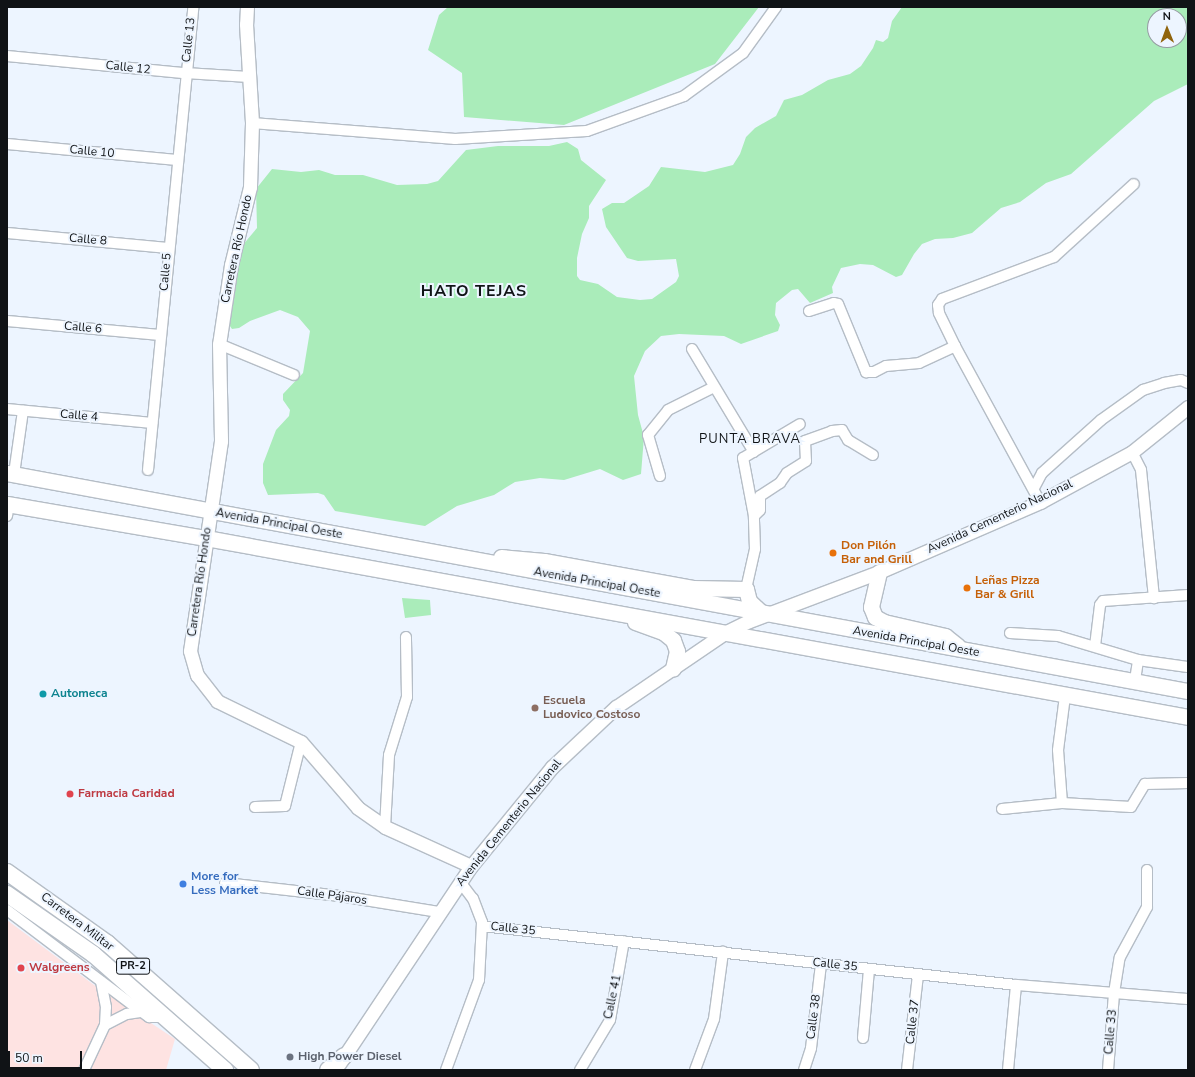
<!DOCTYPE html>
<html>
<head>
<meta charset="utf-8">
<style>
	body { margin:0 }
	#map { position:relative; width:1195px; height:1077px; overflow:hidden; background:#edf5ff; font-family:"Nunito Sans",sans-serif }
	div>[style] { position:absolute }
	.commercial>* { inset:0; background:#fee3e2 }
	.green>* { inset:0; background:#aaecba }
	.roads { filter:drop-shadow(1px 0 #b5bdc6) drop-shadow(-1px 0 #b5bdc6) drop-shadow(0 1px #b5bdc6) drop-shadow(0 -1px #b5bdc6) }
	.minor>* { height:10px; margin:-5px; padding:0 5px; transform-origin:5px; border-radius:5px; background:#fff }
	.tertiary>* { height:13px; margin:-6.5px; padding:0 6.5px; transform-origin:6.5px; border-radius:6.5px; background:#fff }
	.secondary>* { height:15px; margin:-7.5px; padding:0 7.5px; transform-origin:7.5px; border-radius:7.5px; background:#fff }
	.primary>* { height:16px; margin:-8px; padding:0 8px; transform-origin:8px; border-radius:8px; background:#fff }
	.dots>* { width:11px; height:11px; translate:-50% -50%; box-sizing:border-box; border:2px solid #edf5ff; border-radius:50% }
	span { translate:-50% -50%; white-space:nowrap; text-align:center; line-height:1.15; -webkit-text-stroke:4px #edf5ff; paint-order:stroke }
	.shield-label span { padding:1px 3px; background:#edf5ff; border:1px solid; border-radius:3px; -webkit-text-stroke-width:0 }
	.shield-label { font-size:11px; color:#101316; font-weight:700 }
	.street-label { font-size:12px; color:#101316 }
	.food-label { font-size:12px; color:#c56008; font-weight:700 }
	.left { translate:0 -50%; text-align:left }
	.culture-label { font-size:12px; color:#0d838f; font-weight:700 }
	.education-label { font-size:12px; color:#785e54; font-weight:700 }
	.health-label { font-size:12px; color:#be3a42; font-weight:700 }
	.shop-label { font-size:12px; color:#366cbe; font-weight:700 }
	.worship-label { font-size:12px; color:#5b616d; font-weight:700 }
	.neighbourhood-label { font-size:13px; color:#101316; letter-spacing:1px }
	.district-label { font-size:16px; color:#101316; font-weight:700; letter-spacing:1px }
	.frame { position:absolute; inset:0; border:8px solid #101316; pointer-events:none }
	.north { position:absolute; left:1147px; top:8px; width:40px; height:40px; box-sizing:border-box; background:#edf5ff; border:1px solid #959ba2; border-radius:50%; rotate:359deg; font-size:11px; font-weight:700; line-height:16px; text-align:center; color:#101316 }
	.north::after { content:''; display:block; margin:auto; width:14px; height:18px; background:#90640d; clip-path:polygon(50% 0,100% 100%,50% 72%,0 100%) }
	.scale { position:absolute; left:8px; top:1051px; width:74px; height:18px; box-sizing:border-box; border:2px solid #101316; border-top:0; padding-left:5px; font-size:12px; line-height:14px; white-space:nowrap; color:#101316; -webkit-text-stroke:3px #edf5ff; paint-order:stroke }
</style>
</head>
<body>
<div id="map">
	<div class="commercial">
		<div style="clip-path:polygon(7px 920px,94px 985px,175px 1039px,166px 1070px,7px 1070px)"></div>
	</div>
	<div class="green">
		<div style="clip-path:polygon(448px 7px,759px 7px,715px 64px,564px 125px,464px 117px,462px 73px,428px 50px,439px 15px)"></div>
		<div style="clip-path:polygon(evenodd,902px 7px,1188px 7px,1188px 84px,1154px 101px,1071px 174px,1046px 183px,1020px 202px,1001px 208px,972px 233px,953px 238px,935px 239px,922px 244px,914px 254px,902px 275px,896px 277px,873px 265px,860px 264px,841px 268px,832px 287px,833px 293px,810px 303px,798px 289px,792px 290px,776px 303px,775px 315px,780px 325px,778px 331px,741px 344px,724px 336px,679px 334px,661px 336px,645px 351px,634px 376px,638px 415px,644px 437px,641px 474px,623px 480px,600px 469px,564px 480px,540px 478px,515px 482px,494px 495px,457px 506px,425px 526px,335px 511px,324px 495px,318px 493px,268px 495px,263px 483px,263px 464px,276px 430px,289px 416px,290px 410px,283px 400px,283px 394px,303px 373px,310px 331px,298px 317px,280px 310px,250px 321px,239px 328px,232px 329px,225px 319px,242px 246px,257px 228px,256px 189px,272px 169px,301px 172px,319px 170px,335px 175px,363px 175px,397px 185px,427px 184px,438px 181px,466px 150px,498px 146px,549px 146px,567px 142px,578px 149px,581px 160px,606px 180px,589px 206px,589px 218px,582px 234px,577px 258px,577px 276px,580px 280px,598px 284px,617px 297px,640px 300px,652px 299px,676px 282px,679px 276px,676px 259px,638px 261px,627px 258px,606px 227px,602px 209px,612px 203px,624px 203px,649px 186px,661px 167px,705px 172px,733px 165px,740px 154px,746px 137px,755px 128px,776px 116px,784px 100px,802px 95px,828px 80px,850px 74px,861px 66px,873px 48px,876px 40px,883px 42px,888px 38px,892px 21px,902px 7px,1155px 16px,1179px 16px,1179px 40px,1155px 40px,1155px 16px)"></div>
		<div style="clip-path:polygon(402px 598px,430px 600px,431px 615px,405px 618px)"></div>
	</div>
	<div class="roads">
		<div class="minor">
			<div style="left:7px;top:56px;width:179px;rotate:5.5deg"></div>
			<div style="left:185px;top:73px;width:64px;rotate:3.6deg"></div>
			<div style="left:252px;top:123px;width:204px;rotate:4.5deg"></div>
			<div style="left:455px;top:139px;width:132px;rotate:-3.5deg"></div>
			<div style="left:587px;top:131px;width:103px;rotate:-19.8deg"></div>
			<div style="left:684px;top:96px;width:73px;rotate:-36.1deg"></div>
			<div style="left:743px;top:53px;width:57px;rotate:-54.3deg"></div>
			<div style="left:7px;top:144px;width:171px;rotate:5.4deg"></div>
			<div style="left:7px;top:233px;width:162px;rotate:5.3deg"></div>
			<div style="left:809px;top:311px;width:26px;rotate:-18deg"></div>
			<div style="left:834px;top:303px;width:4px;rotate:14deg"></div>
			<div style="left:838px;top:304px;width:74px;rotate:67.6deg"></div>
			<div style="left:866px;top:372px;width:8px"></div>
			<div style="left:874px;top:372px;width:13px;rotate:-27deg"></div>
			<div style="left:886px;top:366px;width:33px;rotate:-5deg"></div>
			<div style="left:919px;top:363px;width:40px;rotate:-25deg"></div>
			<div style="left:7px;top:321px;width:154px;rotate:5.2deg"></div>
			<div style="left:219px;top:344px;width:81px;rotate:22.5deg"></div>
			<div style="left:692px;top:349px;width:120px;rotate:59deg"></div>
			<div style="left:7px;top:409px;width:146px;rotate:5.5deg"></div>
			<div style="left:1132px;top:452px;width:20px;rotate:63deg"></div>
			<div style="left:1141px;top:470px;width:129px;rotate:84.2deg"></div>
			<div style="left:148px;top:470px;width:465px;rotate:-84.4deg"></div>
			<div style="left:14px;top:474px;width:64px;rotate:-81.9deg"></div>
			<div style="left:660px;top:476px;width:43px;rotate:-106.3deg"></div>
			<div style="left:648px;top:435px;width:32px;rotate:-51deg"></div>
			<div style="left:668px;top:410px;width:51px;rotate:-26.6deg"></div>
			<div style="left:1034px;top:488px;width:17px;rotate:-62deg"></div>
			<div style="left:1042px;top:473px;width:79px;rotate:-41.9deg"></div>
			<div style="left:1101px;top:420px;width:52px;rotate:-35.5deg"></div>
			<div style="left:1143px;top:390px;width:22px;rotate:-18deg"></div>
			<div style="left:1164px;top:383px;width:17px;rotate:-10deg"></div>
			<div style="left:1181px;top:380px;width:8px;rotate:23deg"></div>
			<div style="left:1040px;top:502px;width:178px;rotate:-118.6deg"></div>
			<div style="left:955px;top:346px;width:37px;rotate:-116deg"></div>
			<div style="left:939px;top:313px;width:8px;rotate:-97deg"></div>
			<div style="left:938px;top:305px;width:7px;rotate:-56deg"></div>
			<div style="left:942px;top:299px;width:120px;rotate:-20.6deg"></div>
			<div style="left:1054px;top:257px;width:108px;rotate:-42.4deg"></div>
			<div style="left:7px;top:516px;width:11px;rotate:-80deg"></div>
			<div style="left:754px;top:516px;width:8px;rotate:-45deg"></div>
			<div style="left:760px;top:510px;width:14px;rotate:-90deg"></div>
			<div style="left:760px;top:496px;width:24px;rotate:-33deg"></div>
			<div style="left:780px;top:483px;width:12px;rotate:-55deg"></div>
			<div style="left:787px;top:473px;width:22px;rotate:-32deg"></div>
			<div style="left:806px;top:461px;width:20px;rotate:-93deg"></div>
			<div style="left:805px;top:441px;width:29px;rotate:-20deg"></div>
			<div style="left:832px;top:431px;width:10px;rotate:-6deg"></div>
			<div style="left:842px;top:430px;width:12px;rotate:59deg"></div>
			<div style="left:848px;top:440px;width:29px;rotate:31deg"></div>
			<div style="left:746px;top:589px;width:41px;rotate:-77.3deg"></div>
			<div style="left:755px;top:549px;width:33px;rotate:-92deg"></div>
			<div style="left:754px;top:516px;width:59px;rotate:-100.7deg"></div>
			<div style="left:743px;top:458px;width:66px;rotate:-30.8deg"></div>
			<div style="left:1010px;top:633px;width:48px;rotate:3.6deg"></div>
			<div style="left:1058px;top:636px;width:84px;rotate:16.7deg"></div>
			<div style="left:1138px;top:660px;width:50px;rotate:8deg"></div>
			<div style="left:1095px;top:646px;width:41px;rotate:-83deg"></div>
			<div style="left:1100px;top:605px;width:5px;rotate:-53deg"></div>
			<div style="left:1103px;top:601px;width:85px;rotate:-4deg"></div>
			<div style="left:1135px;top:680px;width:20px;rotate:-81deg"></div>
			<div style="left:1062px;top:803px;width:53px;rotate:-94.3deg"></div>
			<div style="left:1058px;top:750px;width:54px;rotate:-82.6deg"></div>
			<div style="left:255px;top:807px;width:30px;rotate:-2deg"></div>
			<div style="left:285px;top:806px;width:66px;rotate:-76deg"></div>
			<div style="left:1002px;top:809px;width:60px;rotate:-5.7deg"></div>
			<div style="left:1062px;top:803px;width:69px;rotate:3.3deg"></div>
			<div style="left:1131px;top:807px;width:27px;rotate:-59deg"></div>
			<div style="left:1145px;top:784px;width:43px;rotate:-1.3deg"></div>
			<div style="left:385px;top:827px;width:72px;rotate:-86.8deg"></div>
			<div style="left:389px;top:755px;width:61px;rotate:-72.8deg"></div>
			<div style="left:407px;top:697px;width:60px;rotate:-91deg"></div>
			<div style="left:225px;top:883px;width:116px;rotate:6.4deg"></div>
			<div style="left:340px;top:896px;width:100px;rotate:9.2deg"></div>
			<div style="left:7px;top:910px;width:169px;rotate:37.1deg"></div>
			<div style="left:142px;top:1012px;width:9px;rotate:36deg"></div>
			<div style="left:149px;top:1017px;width:16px"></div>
			<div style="left:482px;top:926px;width:537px;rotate:6.3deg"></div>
			<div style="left:1016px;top:985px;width:173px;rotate:4.7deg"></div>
			<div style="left:105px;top:1025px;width:25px;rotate:-27deg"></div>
			<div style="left:127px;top:1014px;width:15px;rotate:-8deg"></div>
			<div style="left:863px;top:1038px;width:69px;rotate:-85deg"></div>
			<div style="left:84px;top:1070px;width:50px;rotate:-65deg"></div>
			<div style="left:105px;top:1025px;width:18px;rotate:-87deg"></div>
			<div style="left:106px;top:1007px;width:26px;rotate:-101deg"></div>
			<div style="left:446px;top:1070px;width:96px;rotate:-69.9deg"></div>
			<div style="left:479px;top:980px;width:58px;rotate:-87deg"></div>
			<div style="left:482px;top:922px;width:25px;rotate:-111deg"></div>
			<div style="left:473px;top:899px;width:21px;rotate:-127deg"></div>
			<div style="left:580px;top:1070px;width:58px;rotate:-59deg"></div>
			<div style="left:610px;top:1020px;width:80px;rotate:-80deg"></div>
			<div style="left:695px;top:1070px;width:54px;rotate:-69.6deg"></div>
			<div style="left:714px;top:1019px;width:68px;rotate:-82.3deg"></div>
			<div style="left:804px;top:1070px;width:23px;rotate:-72deg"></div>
			<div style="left:811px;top:1048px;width:85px;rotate:-83.2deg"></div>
			<div style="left:907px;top:1070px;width:96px;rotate:-83.4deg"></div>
			<div style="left:1008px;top:1070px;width:85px;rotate:-84.6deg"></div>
			<div style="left:1108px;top:1070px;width:77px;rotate:-85.5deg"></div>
			<div style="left:1114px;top:993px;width:36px;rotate:-81deg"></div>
			<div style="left:1120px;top:957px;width:57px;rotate:-61.6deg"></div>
			<div style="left:1147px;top:907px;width:37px;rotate:-90deg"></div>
		</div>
		<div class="tertiary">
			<div style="left:247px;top:7px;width:17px;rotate:93deg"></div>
			<div style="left:246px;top:24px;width:99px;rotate:86.5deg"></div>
			<div style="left:252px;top:123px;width:64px;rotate:91.8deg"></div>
			<div style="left:250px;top:187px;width:80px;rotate:103.7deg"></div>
			<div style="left:231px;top:265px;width:80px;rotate:98.6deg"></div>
			<div style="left:219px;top:344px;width:97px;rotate:88.8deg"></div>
			<div style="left:221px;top:441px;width:212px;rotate:98.4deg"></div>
			<div style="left:190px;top:651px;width:25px;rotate:74deg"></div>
			<div style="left:197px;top:675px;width:33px;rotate:52deg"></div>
			<div style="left:217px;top:701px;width:93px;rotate:26deg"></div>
			<div style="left:301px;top:742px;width:87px;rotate:49.2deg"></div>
			<div style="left:358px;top:808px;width:33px;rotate:35deg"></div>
			<div style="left:385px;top:827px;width:94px;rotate:24.4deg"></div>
			<div style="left:339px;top:1064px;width:238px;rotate:-56.3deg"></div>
			<div style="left:471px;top:866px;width:128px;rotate:-50.7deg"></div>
			<div style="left:552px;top:767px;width:88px;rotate:-43.2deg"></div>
			<div style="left:616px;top:707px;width:133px;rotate:-34.3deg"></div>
			<div style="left:726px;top:632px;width:25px;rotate:-26deg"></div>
			<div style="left:749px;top:621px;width:139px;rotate:-20.7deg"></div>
			<div style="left:879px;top:572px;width:176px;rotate:-23.5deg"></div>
			<div style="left:1040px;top:502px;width:105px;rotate:-28.5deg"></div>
			<div style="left:1132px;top:452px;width:72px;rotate:-38.8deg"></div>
		</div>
		<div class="secondary">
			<div style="left:7px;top:473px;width:1201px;rotate:10.46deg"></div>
			<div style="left:7px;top:504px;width:202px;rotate:9.7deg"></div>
			<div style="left:206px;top:538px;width:998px;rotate:10.33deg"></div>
			<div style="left:501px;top:557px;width:43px;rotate:5.3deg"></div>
			<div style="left:544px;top:561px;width:151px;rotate:10.3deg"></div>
			<div style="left:693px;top:588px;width:53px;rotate:1.1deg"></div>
			<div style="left:746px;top:589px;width:12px;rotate:76deg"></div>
			<div style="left:749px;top:601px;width:19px;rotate:43deg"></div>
			<div style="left:879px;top:572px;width:36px;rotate:103deg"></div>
			<div style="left:871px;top:607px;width:11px;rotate:68deg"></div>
			<div style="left:875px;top:617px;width:10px;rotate:29deg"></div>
			<div style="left:884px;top:622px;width:63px;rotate:12.9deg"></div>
			<div style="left:945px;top:636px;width:16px;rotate:38deg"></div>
			<div style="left:635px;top:622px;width:30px;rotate:20deg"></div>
			<div style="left:663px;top:632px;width:13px;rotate:39deg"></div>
			<div style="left:673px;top:640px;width:12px;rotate:70deg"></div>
			<div style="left:677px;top:651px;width:18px;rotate:103deg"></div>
		</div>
		<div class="primary">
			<div style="left:7px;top:872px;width:123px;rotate:35.4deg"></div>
			<div style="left:107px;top:943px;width:192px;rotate:41.4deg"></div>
			<div style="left:7px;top:894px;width:105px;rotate:34.9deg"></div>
			<div style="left:93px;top:954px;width:176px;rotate:41.3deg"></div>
			<div style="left:328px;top:1070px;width:21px;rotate:-41deg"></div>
		</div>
	</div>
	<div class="dots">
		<div style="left:833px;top:553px;background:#e8710a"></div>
		<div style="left:967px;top:588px;background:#e8710a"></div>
		<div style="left:43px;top:694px;background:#0f9aa8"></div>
		<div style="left:535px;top:708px;background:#8d6e63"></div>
		<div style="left:70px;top:794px;background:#e0444e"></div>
		<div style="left:183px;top:884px;background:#3f7fe0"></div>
		<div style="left:21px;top:968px;background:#e0444e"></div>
		<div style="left:290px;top:1057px;background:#6b7280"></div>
	</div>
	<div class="shield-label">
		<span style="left:133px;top:966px">PR-2</span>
	</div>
	<div class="street-label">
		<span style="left:189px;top:40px;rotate:-84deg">Calle 13</span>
		<span style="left:128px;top:68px;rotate:6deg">Calle 12</span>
		<span style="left:92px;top:152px;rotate:5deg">Calle 10</span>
		<span style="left:88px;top:240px;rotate:5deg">Calle 8</span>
		<span style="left:237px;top:249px;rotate:-78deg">Carretera Río Hondo</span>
		<span style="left:166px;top:272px;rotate:-85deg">Calle 5</span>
		<span style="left:83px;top:328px;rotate:5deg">Calle 6</span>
		<span style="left:79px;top:416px;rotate:5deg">Calle 4</span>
		<span style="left:1000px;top:517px;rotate:-25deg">Avenida Cementerio Nacional</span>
		<span style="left:279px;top:524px;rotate:10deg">Avenida Principal Oeste</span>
		<span style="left:200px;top:582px;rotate:-82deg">Carretera Río Hondo</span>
		<span style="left:597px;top:583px;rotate:10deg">Avenida Principal Oeste</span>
		<span style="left:916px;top:642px;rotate:10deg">Avenida Principal Oeste</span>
		<span style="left:509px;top:823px;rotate:-51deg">Avenida Cementerio Nacional</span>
		<span style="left:332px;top:896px;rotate:8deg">Calle Pájaros</span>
		<span style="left:77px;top:922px;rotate:37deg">Carretera Militar</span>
		<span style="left:513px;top:929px;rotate:6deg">Calle 35</span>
		<span style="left:835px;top:965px;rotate:6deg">Calle 35</span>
		<span style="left:613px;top:997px;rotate:-78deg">Calle 41</span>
		<span style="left:814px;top:1017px;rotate:-83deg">Calle 38</span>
		<span style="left:913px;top:1022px;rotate:-84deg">Calle 37</span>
		<span style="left:1111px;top:1032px;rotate:-85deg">Calle 33</span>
	</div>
	<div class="food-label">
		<span class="left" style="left:841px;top:553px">Don Pilón<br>Bar and Grill</span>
		<span class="left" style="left:975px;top:588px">Leñas Pizza<br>Bar &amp; Grill</span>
	</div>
	<div class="culture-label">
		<span class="left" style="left:51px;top:694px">Automeca</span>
	</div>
	<div class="education-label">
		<span class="left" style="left:543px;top:708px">Escuela<br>Ludovico Costoso</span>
	</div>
	<div class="health-label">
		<span class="left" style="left:78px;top:794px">Farmacia Caridad</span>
		<span class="left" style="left:29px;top:968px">Walgreens</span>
	</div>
	<div class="shop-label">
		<span class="left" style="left:191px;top:884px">More for<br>Less Market</span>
	</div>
	<div class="worship-label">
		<span class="left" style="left:298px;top:1057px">High Power Diesel</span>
	</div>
	<div class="neighbourhood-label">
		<span style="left:750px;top:439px">PUNTA BRAVA</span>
	</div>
	<div class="district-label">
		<span style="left:474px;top:291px">HATO TEJAS</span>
	</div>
	<div class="frame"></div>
	<div class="north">N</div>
	<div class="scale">50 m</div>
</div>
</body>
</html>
